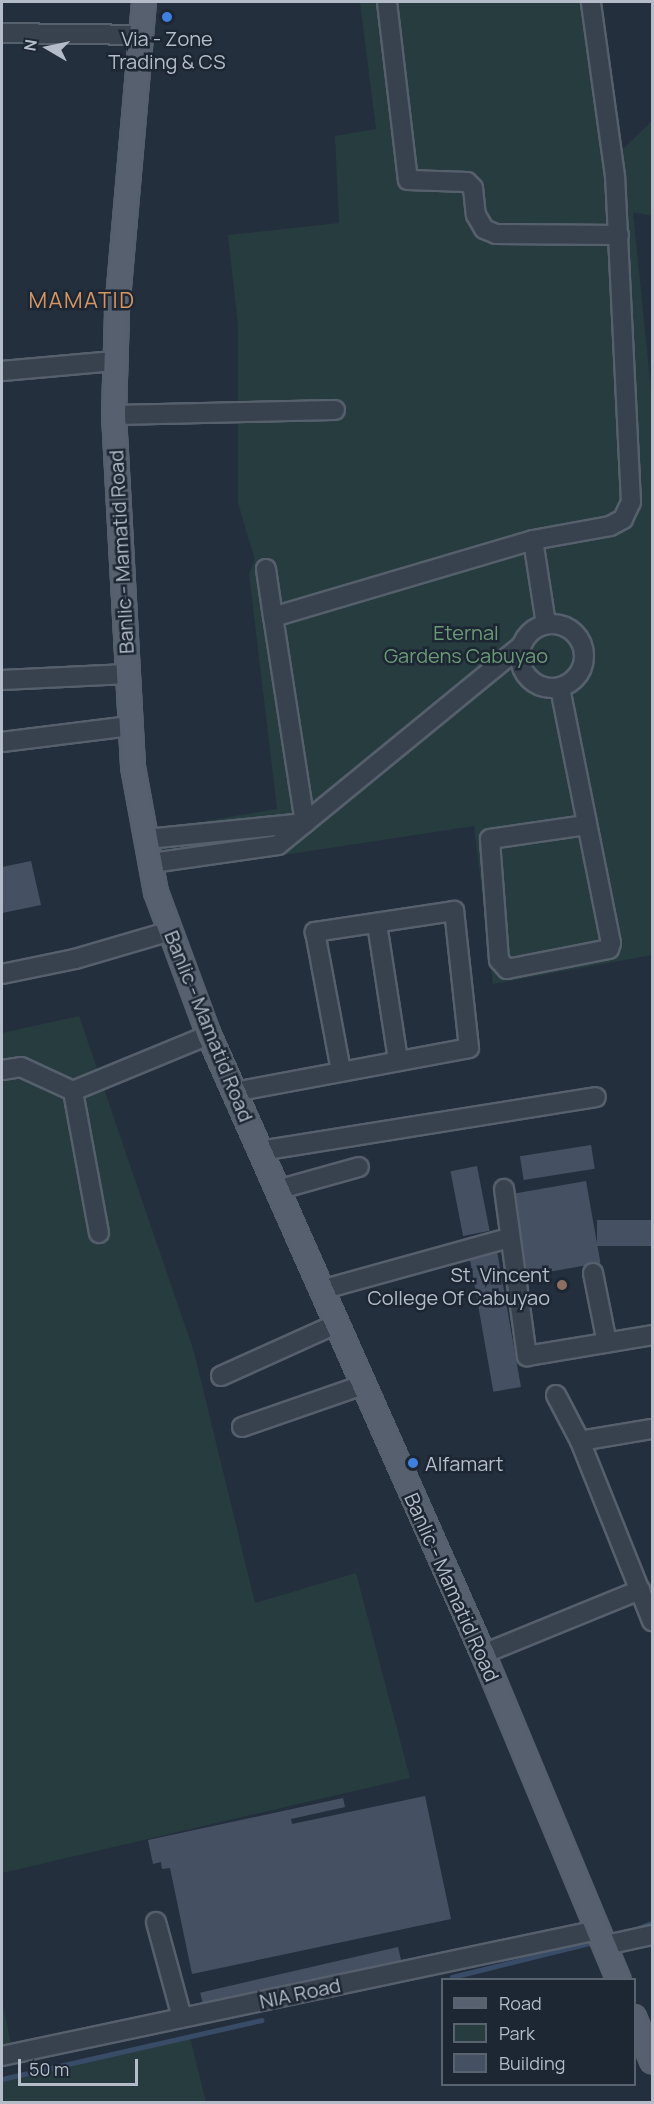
<!DOCTYPE html>
<html>
<head>
<meta charset="utf-8">
<style>
	body { margin:0 }
	#map { position:relative; width:654px; height:2104px; overflow:hidden; background:#242f3e; font-family:Manrope,sans-serif }
	div>[style] { position:absolute }
	.green>* { inset:0; background:#263c3f }
	.stream>* { height:4.5px; margin:-2.25px; padding:0 2.25px; transform-origin:2.25px; border-radius:2.25px; background:#394c67 }
	.building>* { inset:0; background:#455162; transform-origin:0 0 }
	.roads { filter:drop-shadow(2px 0 #565f6c) drop-shadow(-2px 0 #565f6c) drop-shadow(0 2px #565f6c) drop-shadow(0 -2px #565f6c) }
	.minor>* { height:18px; margin:-9px; padding:0 9px; transform-origin:9px; border-radius:9px; background:#38414e }
	.minor>.ring { margin:-9px; padding:0; box-sizing:content-box; background:none; border:18px solid #38414e; border-radius:50% }
	.major>* { height:22px; margin:-11px; padding:0 11px; transform-origin:11px; border-radius:11px; background:#56606e }
	.dots>* { width:16px; height:16px; translate:-50% -50%; box-sizing:border-box; border:3px solid #1d2633; border-radius:50% }
	span { translate:-50% -50%; white-space:nowrap; text-align:center; line-height:1.15; -webkit-text-stroke:5px #1d2633; paint-order:stroke }
	.poi-label { font-size:20px; color:#b4bcc9 }
	.right { translate:-100% -50%; text-align:right }
	.left { translate:0 -50%; text-align:left }
	.street-label { font-size:20px; color:#b4bcc9 }
	.park-label { font-size:20px; color:#6b9a76 }
	.quarter-label { font-size:22px; color:#d59563; letter-spacing:1.5px }
	.frame { position:absolute; inset:0; border:3px solid #b4bcc9; pointer-events:none }
	.legend { position:absolute; left:441px; top:1978px; width:195px; height:108px; box-sizing:border-box; background:#1d2633; border:2px solid #59626f; margin:0; padding:8px 10px; list-style:none; font-size:18px; color:#b4bcc9 }
	.legend li { display:flex; align-items:center; gap:12px; height:30px }
	.legend b { width:30px; border:2px solid #59626f }
	.north { position:absolute; left:18px; top:18px; width:60px; height:60px; -webkit-text-stroke:4px #1d2633; paint-order:stroke; rotate:279deg; font-size:16px; font-weight:700; line-height:24px; text-align:center; color:#b4bcc9 }
	.north::after { content:''; display:block; margin:auto; width:21px; height:27px; background:#b4bcc9; clip-path:polygon(50% 0,100% 100%,50% 72%,0 100%) }
	.scale { position:absolute; left:18px; top:2059px; width:120px; height:27px; box-sizing:border-box; border:3px solid #b4bcc9; border-top:0; padding-left:8px; font-size:18px; line-height:21px; white-space:nowrap; color:#b4bcc9; -webkit-text-stroke:4px #1d2633; paint-order:stroke }
</style>
</head>
<body>
<div id="map">
	<div class="green">
		<div style="clip-path:polygon(360px 2px,597px 2px,622px 150px,652px 121px,652px 216px,633px 212px,652px 400px,652px 955px,493px 984px,474px 826px,165px 873px,158px 829px,277px 809px,249px 574px,255px 560px,238px 503px,238px 325px,228px 235px,339px 223px,335px 136px,376px 129px)"></div>
		<div style="clip-path:polygon(79px 1016px,194px 1352px,255px 1603px,356px 1573px,410px 1778px,2px 1873px,2px 1033px)"></div>
		<div style="clip-path:polygon(2px 2000px,13px 2053px,2px 2055px)"></div>
		<div style="clip-path:polygon(190px 2037px,206px 2102px,2px 2102px,2px 2082px)"></div>
	</div>
	<div class="stream">
		<div style="left:628px;top:1932px;width:26px;rotate:-21deg"></div>
		<div style="left:452px;top:1977px;width:141px;rotate:-13.9deg"></div>
		<div style="left:2px;top:2079px;width:266px;rotate:-12.8deg"></div>
	</div>
	<div class="building">
		<div style="clip-path:polygon(31px 861px,41px 905px,2px 913px,2px 867px)"></div>
		<div style="left:591px;top:1145px;width:24px;height:72px;rotate:81deg"></div>
		<div style="left:477px;top:1166px;width:66px;height:27px;rotate:79deg"></div>
		<div style="left:586px;top:1181px;width:83px;height:74px;rotate:80deg"></div>
		<div style="left:652px;top:1220px;width:26px;height:55px;rotate:90deg"></div>
		<div style="left:497px;top:1251px;width:138px;height:28px;rotate:80deg"></div>
		<div style="clip-path:polygon(425px 1796px,451px 1919px,192px 1974px,170px 1868px,162px 1869px,161px 1862px,153px 1864px,148px 1840px,343px 1798px,345px 1807px,291px 1819px,292px 1824px)"></div>
		<div style="left:398px;top:1947px;width:18px;height:203px;rotate:77deg"></div>
	</div>
	<div class="roads">
		<div class="minor">
			<div style="left:387px;top:2px;width:179px;rotate:83.3deg"></div>
			<div style="left:408px;top:180px;width:59px;rotate:1.9deg"></div>
			<div style="left:467px;top:182px;width:8px;rotate:45deg"></div>
			<div style="left:473px;top:188px;width:27px;rotate:84deg"></div>
			<div style="left:476px;top:215px;width:16px;rotate:60deg"></div>
			<div style="left:484px;top:229px;width:13px;rotate:23deg"></div>
			<div style="left:496px;top:234px;width:123px;rotate:0.5deg"></div>
			<div style="left:2px;top:33px;width:140px;rotate:0.8deg"></div>
			<div style="left:2px;top:371px;width:112px;rotate:-5.1deg"></div>
			<div style="left:114px;top:415px;width:221px;rotate:-1.3deg"></div>
			<div style="left:533px;top:540px;width:78px;rotate:-10.3deg"></div>
			<div style="left:610px;top:526px;width:15px;rotate:-28deg"></div>
			<div style="left:623px;top:519px;width:19px;rotate:-65deg"></div>
			<div style="left:631px;top:502px;width:326px;rotate:-92.8deg"></div>
			<div style="left:615px;top:176px;width:176px;rotate:-97.9deg"></div>
			<div style="left:266px;top:569px;width:49px;rotate:81.7deg"></div>
			<div class="ring" style="left:520px;top:624px;width:46px;height:46px"></div>
			<div style="left:2px;top:680px;width:125px;rotate:-2.7deg"></div>
			<div style="left:560px;top:688px;width:260px;rotate:78.7deg"></div>
			<div style="left:611px;top:943px;width:6px;rotate:108deg"></div>
			<div style="left:609px;top:949px;width:104px;rotate:168.9deg"></div>
			<div style="left:507px;top:969px;width:12px;rotate:-132deg"></div>
			<div style="left:499px;top:960px;width:121px;rotate:-94.3deg"></div>
			<div style="left:490px;top:839px;width:97px;rotate:-8.3deg"></div>
			<div style="left:2px;top:742px;width:129px;rotate:-7.1deg"></div>
			<div style="left:305px;top:823px;width:208px;rotate:-98.8deg"></div>
			<div style="left:273px;top:617px;width:271px;rotate:-16.5deg"></div>
			<div style="left:533px;top:540px;width:85px;rotate:81.2deg"></div>
			<div style="left:147px;top:839px;width:159px;rotate:-5.8deg"></div>
			<div style="left:152px;top:863px;width:127px;rotate:-8.1deg"></div>
			<div style="left:278px;top:845px;width:313px;rotate:-39.3deg"></div>
			<div style="left:377px;top:924px;width:138px;rotate:81.2deg"></div>
			<div style="left:2px;top:974px;width:75px;rotate:-11.6deg"></div>
			<div style="left:75px;top:959px;width:100px;rotate:-16.3deg"></div>
			<div style="left:2px;top:1070px;width:19px;rotate:-9deg"></div>
			<div style="left:21px;top:1067px;width:57px;rotate:24.8deg"></div>
			<div style="left:234px;top:1092px;width:239px;rotate:-10.6deg"></div>
			<div style="left:469px;top:1048px;width:138px;rotate:-96.2deg"></div>
			<div style="left:454px;top:911px;width:141px;rotate:171.4deg"></div>
			<div style="left:315px;top:932px;width:141px;rotate:79.4deg"></div>
			<div style="left:260px;top:1151px;width:340px;rotate:-9.1deg"></div>
			<div style="left:504px;top:1189px;width:169px;rotate:82.2deg"></div>
			<div style="left:527px;top:1356px;width:127px;rotate:-9.5deg"></div>
			<div style="left:277px;top:1190px;width:85px;rotate:-15.7deg"></div>
			<div style="left:99px;top:1233px;width:144px;rotate:-100.4deg"></div>
			<div style="left:73px;top:1091px;width:147px;rotate:-22.4deg"></div>
			<div style="left:593px;top:1273px;width:71px;rotate:78.7deg"></div>
			<div style="left:321px;top:1290px;width:195px;rotate:-15.5deg"></div>
			<div style="left:221px;top:1376px;width:126px;rotate:-24.3deg"></div>
			<div style="left:556px;top:1395px;width:52px;rotate:62.4deg"></div>
			<div style="left:580px;top:1441px;width:194px;rotate:68.2deg"></div>
			<div style="left:242px;top:1427px;width:128px;rotate:-19.1deg"></div>
			<div style="left:580px;top:1441px;width:73px;rotate:-9.5deg"></div>
			<div style="left:483px;top:1654px;width:170px;rotate:-22.2deg"></div>
			<div style="left:156px;top:1922px;width:99px;rotate:74.8deg"></div>
			<div style="left:606px;top:1945px;width:47px;rotate:-12.3deg"></div>
			<div style="left:2px;top:2056px;width:609px;rotate:-11.94deg"></div>
		</div>
		<div class="major">
			<div style="left:144px;top:2px;width:312px;rotate:95deg"></div>
			<div style="left:117px;top:313px;width:102px;rotate:91.7deg"></div>
			<div style="left:114px;top:415px;width:353px;rotate:86.9deg"></div>
			<div style="left:133px;top:767px;width:127px;rotate:79.6deg"></div>
			<div style="left:156px;top:892px;width:153px;rotate:69.7deg"></div>
			<div style="left:209px;top:1035px;width:677px;rotate:66.12deg"></div>
			<div style="left:483px;top:1654px;width:353px;rotate:67.4deg"></div>
			<div style="left:634px;top:2017px;width:48px;rotate:67.8deg"></div>
		</div>
	</div>
	<div class="dots">
		<div style="left:167px;top:17px;background:#3f7fe0"></div>
		<div style="left:562px;top:1285px;background:#8d6e63"></div>
		<div style="left:413px;top:1463px;background:#3f7fe0"></div>
	</div>
	<div class="poi-label">
		<span style="left:167px;top:50px">Via - Zone<br>Trading &amp; CS</span>
		<span class="right" style="left:550px;top:1286px">St. Vincent<br>College Of Cabuyao</span>
		<span class="left" style="left:425px;top:1463px">Alfamart</span>
	</div>
	<div class="street-label">
		<span style="left:121px;top:552px;rotate:-93deg">Banlic - Mamatid Road</span>
		<span style="left:209px;top:1026px;rotate:68deg">Banlic - Mamatid Road</span>
		<span style="left:452px;top:1587px;rotate:66deg">Banlic - Mamatid Road</span>
		<span style="left:300px;top:1993px;rotate:-12deg">NIA Road</span>
	</div>
	<div class="park-label">
		<span style="left:466px;top:644px">Eternal<br>Gardens Cabuyao</span>
	</div>
	<div class="quarter-label">
		<span style="left:82px;top:301px">MAMATID</span>
	</div>
	<div class="frame"></div>
	<ul class="legend">
	<li><b style="height:8px;background:#56606e"></b>Road</li>
	<li><b style="height:16px;background:#263c3f"></b>Park</li>
	<li><b style="height:16px;background:#455162"></b>Building</li>
	</ul>
	<div class="north">N</div>
	<div class="scale">50 m</div>
</div>
</body>
</html>
